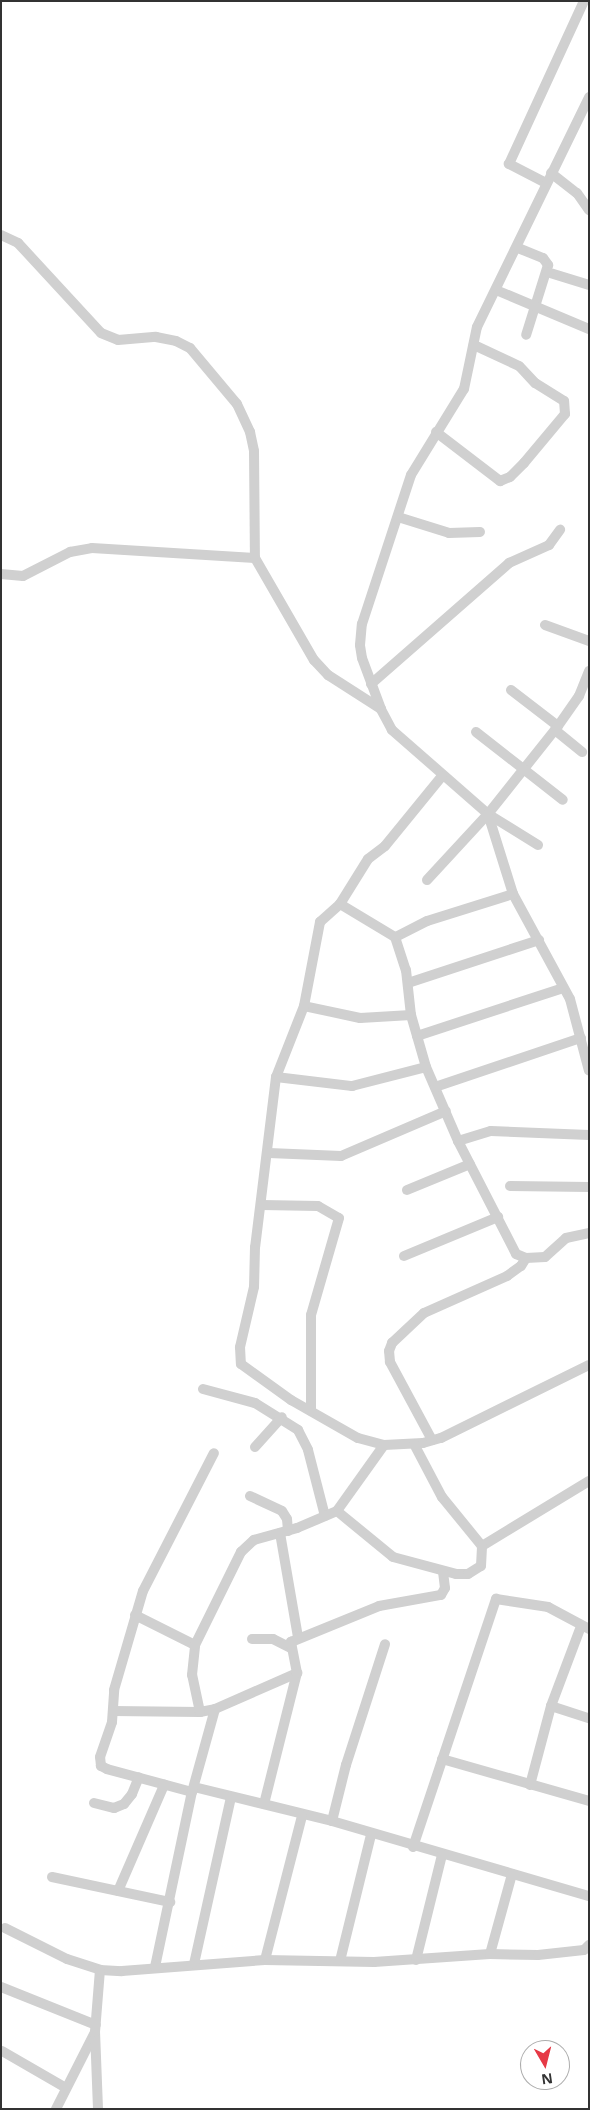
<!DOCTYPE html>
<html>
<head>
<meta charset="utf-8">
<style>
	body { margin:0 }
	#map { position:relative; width:590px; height:2110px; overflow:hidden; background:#fff; font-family:"Open Sans",sans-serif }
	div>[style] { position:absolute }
	.street>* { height:10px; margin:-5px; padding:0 5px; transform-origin:5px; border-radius:5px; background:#d0d0d0 }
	span { translate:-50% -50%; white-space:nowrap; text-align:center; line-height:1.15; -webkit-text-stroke:5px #fff; paint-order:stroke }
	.frame { position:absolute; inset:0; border:2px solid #333; pointer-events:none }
	.north { position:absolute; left:520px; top:2040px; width:50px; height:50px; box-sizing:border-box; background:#fff; border:1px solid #adadad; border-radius:50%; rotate:172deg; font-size:14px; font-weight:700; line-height:20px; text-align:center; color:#333 }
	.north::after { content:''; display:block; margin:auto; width:18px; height:22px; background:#e63946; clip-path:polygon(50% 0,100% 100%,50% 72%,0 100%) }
</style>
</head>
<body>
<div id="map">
	<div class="street">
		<div style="left:551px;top:173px;width:33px;rotate:38deg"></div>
		<div style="left:577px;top:193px;width:21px;rotate:55deg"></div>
		<div style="left:546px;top:183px;width:42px;rotate:-152.8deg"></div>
		<div style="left:509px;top:164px;width:179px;rotate:-65.3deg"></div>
		<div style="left:1px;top:235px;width:19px;rotate:25deg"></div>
		<div style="left:18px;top:243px;width:122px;rotate:47.3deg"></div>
		<div style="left:101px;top:333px;width:18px;rotate:22deg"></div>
		<div style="left:118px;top:340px;width:38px;rotate:-5deg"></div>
		<div style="left:156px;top:337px;width:20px;rotate:11deg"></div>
		<div style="left:176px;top:341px;width:16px;rotate:27deg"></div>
		<div style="left:190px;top:348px;width:73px;rotate:50deg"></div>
		<div style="left:237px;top:404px;width:31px;rotate:65deg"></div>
		<div style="left:250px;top:432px;width:19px;rotate:78deg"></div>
		<div style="left:254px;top:451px;width:107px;rotate:89.5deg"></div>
		<div style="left:518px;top:248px;width:27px;rotate:22deg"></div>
		<div style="left:543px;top:258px;width:9px;rotate:54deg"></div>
		<div style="left:548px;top:265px;width:73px;rotate:107.4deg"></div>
		<div style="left:547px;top:272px;width:44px;rotate:17.2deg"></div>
		<div style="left:496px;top:290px;width:101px;rotate:22.8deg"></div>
		<div style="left:436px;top:432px;width:81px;rotate:37.4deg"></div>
		<div style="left:500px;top:481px;width:11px;rotate:-22deg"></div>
		<div style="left:510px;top:477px;width:20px;rotate:-45deg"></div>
		<div style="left:524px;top:463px;width:64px;rotate:-50.1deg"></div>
		<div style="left:565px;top:414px;width:13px;rotate:-94deg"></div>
		<div style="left:564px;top:401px;width:34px;rotate:-148deg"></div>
		<div style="left:535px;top:383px;width:23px;rotate:-133deg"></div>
		<div style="left:519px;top:366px;width:50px;rotate:-155deg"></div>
		<div style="left:398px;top:517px;width:53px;rotate:17.4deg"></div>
		<div style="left:449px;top:533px;width:31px;rotate:-2deg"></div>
		<div style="left:1px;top:574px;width:22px;rotate:5deg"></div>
		<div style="left:23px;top:576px;width:53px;rotate:-27.1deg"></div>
		<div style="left:70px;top:552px;width:22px;rotate:-10deg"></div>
		<div style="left:92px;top:548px;width:163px;rotate:3.5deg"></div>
		<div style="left:255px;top:558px;width:118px;rotate:60deg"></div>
		<div style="left:314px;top:660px;width:21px;rotate:47deg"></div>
		<div style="left:328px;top:675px;width:63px;rotate:32.7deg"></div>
		<div style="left:545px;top:625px;width:47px;rotate:20deg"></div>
		<div style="left:371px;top:684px;width:184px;rotate:-41.2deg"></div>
		<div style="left:509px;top:563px;width:44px;rotate:-24.2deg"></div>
		<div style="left:549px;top:545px;width:19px;rotate:-54deg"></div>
		<div style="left:511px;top:690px;width:59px;rotate:37.5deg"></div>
		<div style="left:558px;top:726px;width:112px;rotate:128.5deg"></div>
		<div style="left:488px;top:814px;width:84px;rotate:72.6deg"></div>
		<div style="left:513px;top:894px;width:119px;rotate:61.5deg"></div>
		<div style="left:570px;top:999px;width:74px;rotate:75.2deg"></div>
		<div style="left:558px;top:726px;width:37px;rotate:-55deg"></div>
		<div style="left:579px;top:696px;width:27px;rotate:-68deg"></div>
		<div style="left:555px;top:730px;width:35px;rotate:39deg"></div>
		<div style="left:476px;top:732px;width:110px;rotate:38deg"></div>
		<div style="left:538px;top:845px;width:59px;rotate:-148.2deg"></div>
		<div style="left:488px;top:814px;width:128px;rotate:-138.8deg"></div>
		<div style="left:392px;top:730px;width:24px;rotate:-118deg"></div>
		<div style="left:381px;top:709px;width:54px;rotate:-110.4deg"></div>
		<div style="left:362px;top:658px;width:13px;rotate:-99deg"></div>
		<div style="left:360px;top:645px;width:21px;rotate:-85deg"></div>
		<div style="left:362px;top:624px;width:157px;rotate:-71.8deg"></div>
		<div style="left:411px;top:475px;width:101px;rotate:-58.4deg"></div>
		<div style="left:464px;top:389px;width:63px;rotate:-78.2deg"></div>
		<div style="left:477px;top:327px;width:256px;rotate:-64deg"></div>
		<div style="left:427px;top:880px;width:90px;rotate:-47.3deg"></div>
		<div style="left:513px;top:894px;width:90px;rotate:162.6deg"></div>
		<div style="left:427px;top:921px;width:36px;rotate:153deg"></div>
		<div style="left:395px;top:937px;width:35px;rotate:72deg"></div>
		<div style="left:406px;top:970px;width:45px;rotate:83.7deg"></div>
		<div style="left:411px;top:1015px;width:54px;rotate:73.9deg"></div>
		<div style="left:426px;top:1067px;width:81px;rotate:66.6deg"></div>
		<div style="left:458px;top:1141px;width:127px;rotate:62.8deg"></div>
		<div style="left:516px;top:1254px;width:11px;rotate:22deg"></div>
		<div style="left:526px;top:1258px;width:19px;rotate:-3deg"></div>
		<div style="left:545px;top:1257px;width:28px;rotate:-42deg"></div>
		<div style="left:566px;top:1238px;width:24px;rotate:-12deg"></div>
		<div style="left:340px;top:904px;width:64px;rotate:31deg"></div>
		<div style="left:408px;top:983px;width:138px;rotate:-18.2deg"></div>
		<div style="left:304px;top:1006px;width:86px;rotate:-79.2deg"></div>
		<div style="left:320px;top:922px;width:27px;rotate:-42deg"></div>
		<div style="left:340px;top:904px;width:53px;rotate:-58.1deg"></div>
		<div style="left:368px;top:859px;width:21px;rotate:-37deg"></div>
		<div style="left:385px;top:846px;width:90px;rotate:-50.8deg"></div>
		<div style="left:411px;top:1015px;width:51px;rotate:176.6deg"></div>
		<div style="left:360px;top:1018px;width:57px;rotate:-167.9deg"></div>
		<div style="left:304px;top:1006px;width:76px;rotate:111.5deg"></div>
		<div style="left:276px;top:1077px;width:171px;rotate:97deg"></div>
		<div style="left:255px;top:1247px;width:40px;rotate:91.4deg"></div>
		<div style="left:254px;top:1287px;width:62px;rotate:103.1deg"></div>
		<div style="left:240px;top:1347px;width:17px;rotate:87deg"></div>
		<div style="left:241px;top:1364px;width:62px;rotate:35.8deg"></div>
		<div style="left:291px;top:1400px;width:77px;rotate:29.6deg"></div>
		<div style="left:358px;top:1438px;width:27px;rotate:15deg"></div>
		<div style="left:384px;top:1445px;width:39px;rotate:-3deg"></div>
		<div style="left:423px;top:1443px;width:19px;rotate:-16deg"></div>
		<div style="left:441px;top:1438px;width:165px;rotate:-26.3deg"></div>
		<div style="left:417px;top:1036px;width:154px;rotate:-18.2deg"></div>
		<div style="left:276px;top:1077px;width:77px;rotate:6.8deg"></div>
		<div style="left:352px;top:1086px;width:76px;rotate:-14.4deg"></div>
		<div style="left:435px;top:1087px;width:154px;rotate:-18.6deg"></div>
		<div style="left:458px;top:1141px;width:34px;rotate:-17deg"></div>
		<div style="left:491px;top:1131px;width:98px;rotate:2.3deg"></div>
		<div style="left:269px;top:1153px;width:72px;rotate:2.4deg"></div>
		<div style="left:341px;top:1156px;width:114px;rotate:-23.2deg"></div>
		<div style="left:510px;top:1186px;width:79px;rotate:0.7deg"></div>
		<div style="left:407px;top:1190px;width:68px;rotate:-22.4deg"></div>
		<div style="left:262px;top:1205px;width:56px;rotate:1deg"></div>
		<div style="left:318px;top:1206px;width:24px;rotate:30deg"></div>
		<div style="left:339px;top:1218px;width:101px;rotate:106.1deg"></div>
		<div style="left:311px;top:1315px;width:96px;rotate:90deg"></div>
		<div style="left:404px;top:1256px;width:102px;rotate:-22.5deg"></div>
		<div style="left:203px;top:1389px;width:54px;rotate:15.1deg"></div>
		<div style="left:255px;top:1403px;width:51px;rotate:32.1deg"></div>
		<div style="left:298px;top:1430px;width:22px;rotate:63deg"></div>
		<div style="left:308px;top:1450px;width:68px;rotate:75.6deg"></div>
		<div style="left:432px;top:1440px;width:89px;rotate:-118.3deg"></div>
		<div style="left:390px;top:1362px;width:11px;rotate:-95deg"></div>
		<div style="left:389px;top:1351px;width:9px;rotate:-69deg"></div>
		<div style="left:392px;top:1343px;width:44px;rotate:-43.2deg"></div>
		<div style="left:424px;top:1313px;width:91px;rotate:-24deg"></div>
		<div style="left:507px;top:1276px;width:17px;rotate:-36deg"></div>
		<div style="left:521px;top:1266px;width:9px;rotate:-58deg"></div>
		<div style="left:414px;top:1444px;width:60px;rotate:62.2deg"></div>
		<div style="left:442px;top:1497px;width:63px;rotate:50.8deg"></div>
		<div style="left:482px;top:1546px;width:125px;rotate:-31.3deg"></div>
		<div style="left:384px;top:1445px;width:81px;rotate:125.5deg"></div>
		<div style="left:337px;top:1511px;width:72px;rotate:39.4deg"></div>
		<div style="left:393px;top:1557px;width:65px;rotate:15.1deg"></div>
		<div style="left:456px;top:1574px;width:12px"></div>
		<div style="left:468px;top:1574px;width:15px;rotate:-32deg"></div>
		<div style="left:481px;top:1566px;width:20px;rotate:-87deg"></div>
		<div style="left:255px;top:1447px;width:40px;rotate:-48deg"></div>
		<div style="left:250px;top:1496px;width:35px;rotate:25deg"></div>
		<div style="left:282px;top:1511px;width:9px;rotate:58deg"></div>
		<div style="left:287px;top:1519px;width:12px;rotate:85deg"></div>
		<div style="left:280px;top:1533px;width:106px;rotate:80.2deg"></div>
		<div style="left:135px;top:1615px;width:67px;rotate:26.6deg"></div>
		<div style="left:252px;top:1639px;width:21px"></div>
		<div style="left:273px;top:1639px;width:20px;rotate:27deg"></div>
		<div style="left:551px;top:1706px;width:40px;rotate:18deg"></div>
		<div style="left:113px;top:1711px;width:87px;rotate:0.7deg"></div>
		<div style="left:200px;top:1712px;width:15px;rotate:-11deg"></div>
		<div style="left:215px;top:1709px;width:90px;rotate:-23.7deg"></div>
		<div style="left:200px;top:1712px;width:38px;rotate:-102deg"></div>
		<div style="left:192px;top:1675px;width:30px;rotate:-84deg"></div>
		<div style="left:195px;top:1645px;width:104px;rotate:-63.7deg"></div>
		<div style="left:241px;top:1552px;width:18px;rotate:-43deg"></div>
		<div style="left:254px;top:1540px;width:45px;rotate:-15.6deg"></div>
		<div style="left:297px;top:1528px;width:43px;rotate:-23deg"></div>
		<div style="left:442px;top:1759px;width:153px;rotate:15.9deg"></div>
		<div style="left:530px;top:1785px;width:82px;rotate:-75.1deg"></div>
		<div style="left:551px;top:1706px;width:85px;rotate:-69.4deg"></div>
		<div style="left:194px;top:1787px;width:142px;rotate:13.8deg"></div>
		<div style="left:332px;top:1821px;width:268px;rotate:16.3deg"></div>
		<div style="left:192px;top:1792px;width:88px;rotate:-164.9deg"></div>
		<div style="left:107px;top:1769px;width:7px;rotate:-153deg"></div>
		<div style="left:101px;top:1766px;width:9px;rotate:-96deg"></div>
		<div style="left:100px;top:1757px;width:37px;rotate:-71deg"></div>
		<div style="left:112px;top:1722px;width:32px;rotate:-86deg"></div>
		<div style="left:114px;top:1690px;width:103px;rotate:-73.7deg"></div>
		<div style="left:143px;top:1591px;width:155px;rotate:-62.8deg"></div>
		<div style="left:94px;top:1803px;width:21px;rotate:14deg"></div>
		<div style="left:114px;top:1808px;width:11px;rotate:-22deg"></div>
		<div style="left:124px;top:1804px;width:13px;rotate:-51deg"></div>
		<div style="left:132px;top:1794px;width:18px;rotate:-68deg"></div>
		<div style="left:264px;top:1804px;width:135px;rotate:-75.9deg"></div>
		<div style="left:297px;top:1673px;width:32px;rotate:-101deg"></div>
		<div style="left:291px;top:1642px;width:95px;rotate:-22.2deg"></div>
		<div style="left:379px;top:1606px;width:63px;rotate:-10.1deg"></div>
		<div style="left:441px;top:1595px;width:8px;rotate:-60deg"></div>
		<div style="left:445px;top:1588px;width:17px;rotate:-97deg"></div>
		<div style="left:332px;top:1821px;width:58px;rotate:-76deg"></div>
		<div style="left:346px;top:1765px;width:127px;rotate:-72.1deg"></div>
		<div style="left:413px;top:1847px;width:262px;rotate:-71.5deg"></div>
		<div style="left:496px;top:1599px;width:53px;rotate:8.7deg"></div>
		<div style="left:548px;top:1607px;width:47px;rotate:28.2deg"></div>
		<div style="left:52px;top:1877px;width:121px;rotate:12deg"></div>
		<div style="left:118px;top:1891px;width:116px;rotate:-66.5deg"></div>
		<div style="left:5px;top:1928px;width:69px;rotate:26.6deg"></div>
		<div style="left:67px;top:1959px;width:35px;rotate:18deg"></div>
		<div style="left:100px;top:1970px;width:22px;rotate:3deg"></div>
		<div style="left:122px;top:1971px;width:143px;rotate:-4.4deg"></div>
		<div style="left:265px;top:1960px;width:109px;rotate:1.1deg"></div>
		<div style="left:374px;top:1962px;width:116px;rotate:-3.9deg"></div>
		<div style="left:490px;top:1954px;width:48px;rotate:1.2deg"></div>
		<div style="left:538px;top:1955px;width:46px;rotate:-6.2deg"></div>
		<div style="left:584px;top:1950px;width:7px;rotate:-45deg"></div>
		<div style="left:490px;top:1954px;width:83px;rotate:-74.6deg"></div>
		<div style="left:265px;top:1960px;width:149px;rotate:-75.6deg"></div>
		<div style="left:416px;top:1960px;width:108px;rotate:-76.1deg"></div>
		<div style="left:340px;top:1961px;width:130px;rotate:-76.2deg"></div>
		<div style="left:194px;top:1964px;width:171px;rotate:-77.5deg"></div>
		<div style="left:155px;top:1967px;width:179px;rotate:-78.1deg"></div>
		<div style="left:192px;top:1792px;width:86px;rotate:-74.5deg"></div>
		<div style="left:1px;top:1987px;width:102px;rotate:21.8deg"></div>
		<div style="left:2px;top:2051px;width:74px;rotate:30deg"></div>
		<div style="left:56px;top:2109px;width:84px;rotate:-63.1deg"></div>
		<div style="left:98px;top:2109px;width:77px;rotate:-92.2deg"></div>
		<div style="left:95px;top:2032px;width:62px;rotate:-85.4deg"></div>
	</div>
	<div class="frame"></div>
	<div class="north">N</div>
</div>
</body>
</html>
